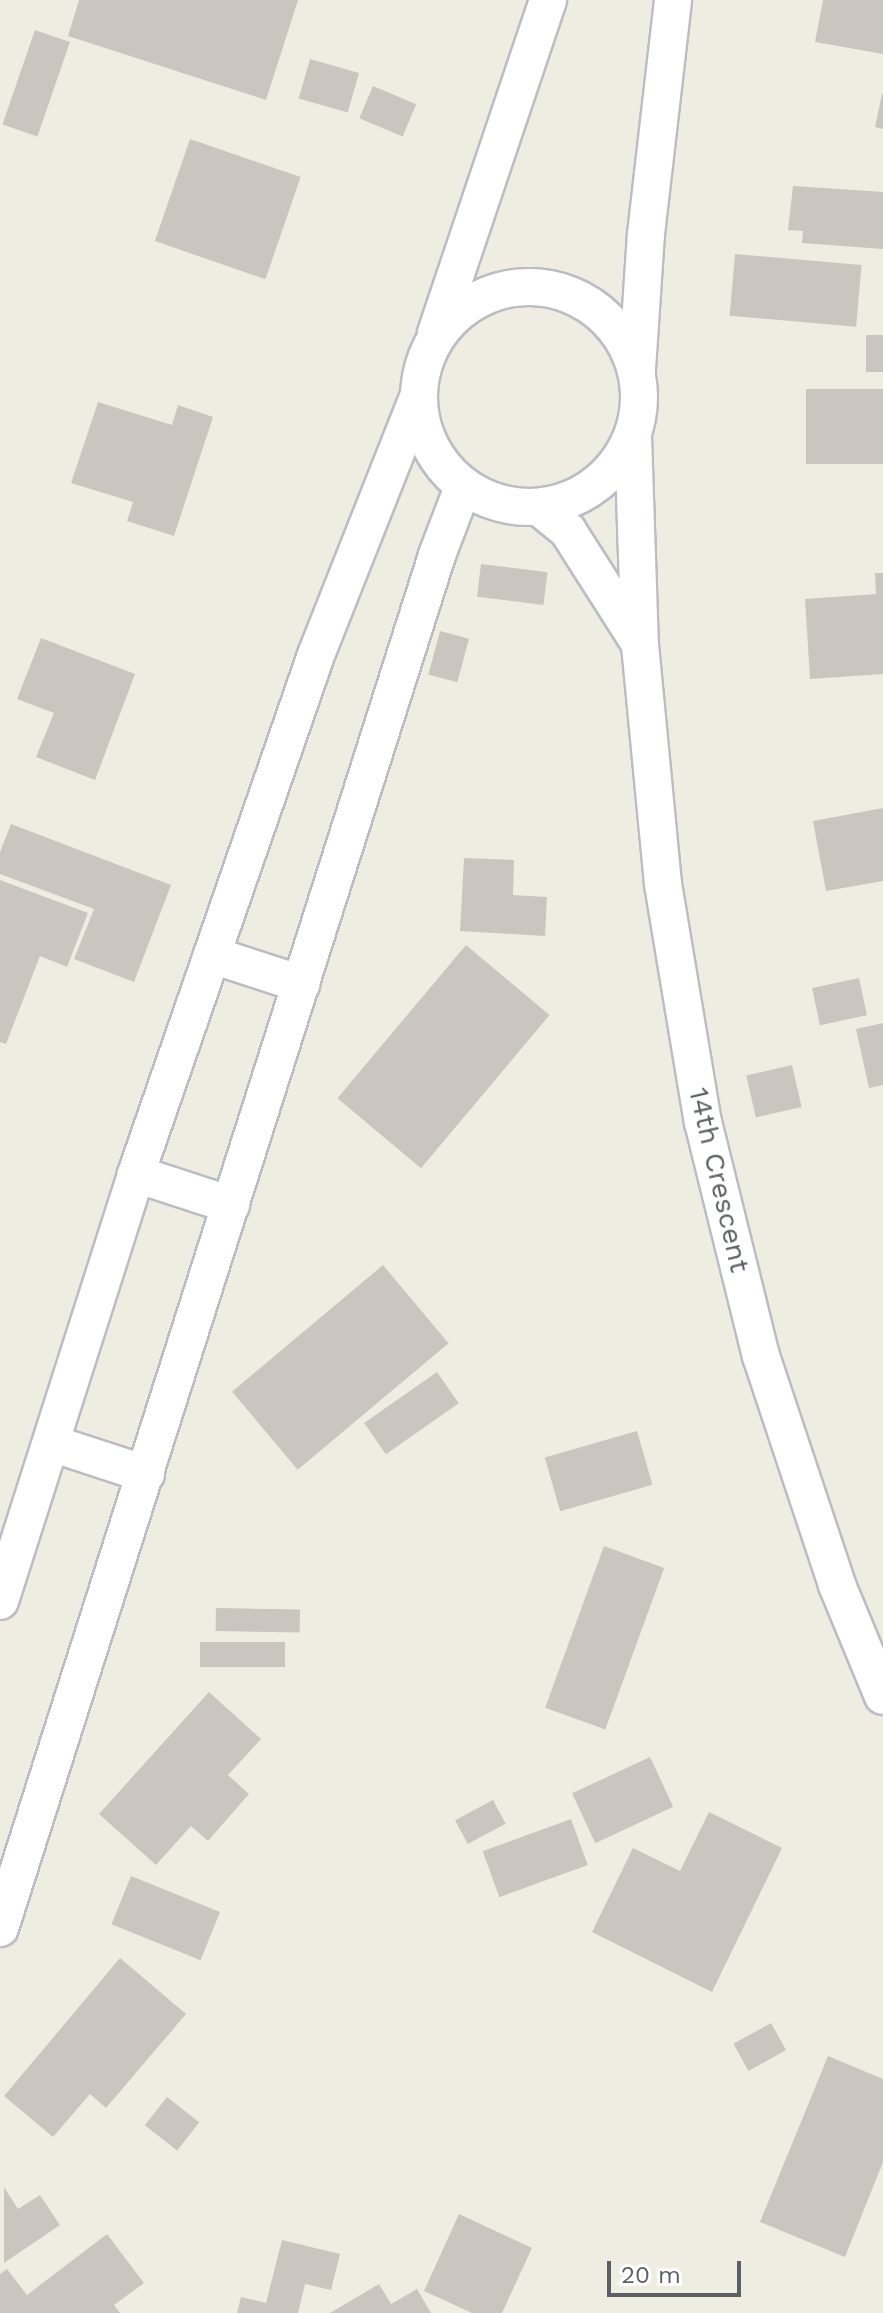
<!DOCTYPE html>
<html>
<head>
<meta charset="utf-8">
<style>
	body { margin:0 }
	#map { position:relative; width:883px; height:2313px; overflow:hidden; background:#efede2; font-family:"Work Sans",sans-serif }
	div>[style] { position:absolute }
	.building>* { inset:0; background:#cac6bf; transform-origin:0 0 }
	.roads { filter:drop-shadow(2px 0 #babdc3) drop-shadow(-2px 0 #babdc3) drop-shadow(0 2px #babdc3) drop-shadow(0 -2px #babdc3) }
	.minor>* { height:36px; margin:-18px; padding:0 18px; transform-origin:18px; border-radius:18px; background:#fff }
	.minor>.ring { margin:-18px; padding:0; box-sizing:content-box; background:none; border:36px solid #fff; border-radius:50% }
	span { translate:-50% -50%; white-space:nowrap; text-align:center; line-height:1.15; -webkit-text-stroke:6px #fff; paint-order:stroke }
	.street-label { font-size:28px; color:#5b5f65 }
	.scale { position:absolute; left:607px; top:2261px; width:134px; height:36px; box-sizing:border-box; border:4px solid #5b5f65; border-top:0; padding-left:10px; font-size:24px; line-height:28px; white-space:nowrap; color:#5b5f65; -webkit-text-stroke:6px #fff; paint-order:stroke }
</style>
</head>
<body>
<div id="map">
	<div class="building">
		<div style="clip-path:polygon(79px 0,298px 0,266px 100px,68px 36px)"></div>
		<div style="clip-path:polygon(823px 0,883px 0,883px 54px,815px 42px)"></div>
		<div style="left:35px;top:30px;width:37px;height:100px;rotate:19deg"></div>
		<div style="left:310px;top:59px;width:51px;height:41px;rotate:16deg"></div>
		<div style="left:373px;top:86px;width:47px;height:35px;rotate:23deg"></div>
		<div style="clip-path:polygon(882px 94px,883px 94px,883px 129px,875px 127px)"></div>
		<div style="left:190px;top:139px;width:117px;height:108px;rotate:19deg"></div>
		<div style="clip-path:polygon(793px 186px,883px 192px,883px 249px,802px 243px,803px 231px,788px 230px)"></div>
		<div style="left:735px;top:254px;width:127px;height:62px;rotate:5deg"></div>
		<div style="left:883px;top:335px;width:37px;height:17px;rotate:90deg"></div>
		<div style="left:806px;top:389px;width:77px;height:75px"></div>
		<div style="clip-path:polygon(98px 402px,172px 425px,178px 405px,213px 417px,174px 536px,127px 521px,133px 502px,71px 483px)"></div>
		<div style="left:481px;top:564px;width:67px;height:33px;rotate:7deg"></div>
		<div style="clip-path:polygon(875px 573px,883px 573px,883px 674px,810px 679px,805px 599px,876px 594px)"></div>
		<div style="left:440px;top:631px;width:30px;height:45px;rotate:15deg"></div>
		<div style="clip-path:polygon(41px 638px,135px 674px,95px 780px,36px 757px,54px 713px,17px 699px)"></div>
		<div style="clip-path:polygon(883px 808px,883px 881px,826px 891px,813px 821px)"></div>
		<div style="clip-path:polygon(11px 824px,171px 885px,134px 982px,74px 959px,94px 909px,0 874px,0 852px)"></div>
		<div style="clip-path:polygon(464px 858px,514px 860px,513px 895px,547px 897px,545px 936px,460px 931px)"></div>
		<div style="clip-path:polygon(0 880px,88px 913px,67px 967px,40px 956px,6px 1044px,0 1042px)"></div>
		<div style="left:466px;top:945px;width:109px;height:200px;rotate:40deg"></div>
		<div style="left:859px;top:978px;width:38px;height:48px;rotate:78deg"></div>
		<div style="clip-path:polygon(883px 1023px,883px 1085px,869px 1088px,856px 1029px)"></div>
		<div style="left:792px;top:1065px;width:43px;height:47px;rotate:77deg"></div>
		<div style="left:383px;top:1265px;width:102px;height:197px;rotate:50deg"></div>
		<div style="left:437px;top:1372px;width:38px;height:89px;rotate:55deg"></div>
		<div style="left:637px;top:1431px;width:56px;height:96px;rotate:74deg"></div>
		<div style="left:604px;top:1546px;width:64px;height:172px;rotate:20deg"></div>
		<div style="left:216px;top:1608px;width:84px;height:23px;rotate:1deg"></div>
		<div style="left:200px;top:1642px;width:85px;height:25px"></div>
		<div style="clip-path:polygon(209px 1692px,261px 1739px,228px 1775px,249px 1794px,208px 1841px,191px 1826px,156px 1865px,99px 1814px)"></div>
		<div style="left:650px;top:1757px;width:55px;height:86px;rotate:65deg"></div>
		<div style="left:493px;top:1800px;width:27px;height:43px;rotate:62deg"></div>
		<div style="clip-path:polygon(709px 1812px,782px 1848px,712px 1992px,592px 1932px,633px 1848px,680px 1871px)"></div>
		<div style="left:571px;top:1819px;width:49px;height:94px;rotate:70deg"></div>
		<div style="left:131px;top:1876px;width:96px;height:52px;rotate:22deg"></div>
		<div style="clip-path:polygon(120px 1958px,186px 2014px,106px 2108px,90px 2094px,53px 2137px,4px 2096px)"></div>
		<div style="left:771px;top:2023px;width:31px;height:43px;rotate:61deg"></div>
		<div style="clip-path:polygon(828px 2056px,883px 2079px,883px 2162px,845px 2257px,760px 2222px)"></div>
		<div style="left:167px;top:2097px;width:41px;height:36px;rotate:38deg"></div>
		<div style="clip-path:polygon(4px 2187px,18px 2209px,40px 2195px,60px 2225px,4px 2263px)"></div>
		<div style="clip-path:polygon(459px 2214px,532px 2248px,502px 2313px,472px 2313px,424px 2291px)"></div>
		<div style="clip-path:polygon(107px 2234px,144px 2283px,114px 2305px,120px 2313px,0 2313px,0 2274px,7px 2269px,27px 2295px)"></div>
		<div style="clip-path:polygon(282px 2240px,340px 2254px,331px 2290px,305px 2284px,298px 2313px,237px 2313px,241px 2297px,266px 2303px)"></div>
		<div style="clip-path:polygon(379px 2284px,391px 2304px,417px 2289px,431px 2313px,330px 2313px)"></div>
	</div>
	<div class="roads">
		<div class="minor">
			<div class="ring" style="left:419px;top:287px;width:184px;height:184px"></div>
			<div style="left:436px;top:333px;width:351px;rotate:-71.4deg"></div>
			<div style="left:637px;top:369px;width:135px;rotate:-86.2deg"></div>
			<div style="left:646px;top:234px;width:236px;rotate:-83.4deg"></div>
			<div style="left:633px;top:436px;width:209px;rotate:88.1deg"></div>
			<div style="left:640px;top:645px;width:240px;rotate:84.5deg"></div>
			<div style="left:663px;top:884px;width:241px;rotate:80.5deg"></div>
			<div style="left:703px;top:1122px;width:241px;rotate:76.1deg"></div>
			<div style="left:761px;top:1356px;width:241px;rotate:71.6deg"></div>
			<div style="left:837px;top:1585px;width:120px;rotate:67.5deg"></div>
			<div style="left:540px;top:508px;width:36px;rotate:39deg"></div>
			<div style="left:568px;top:531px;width:130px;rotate:57.5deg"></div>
			<div style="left:212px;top:955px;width:94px;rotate:18deg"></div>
			<div style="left:136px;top:1174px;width:100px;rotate:18.1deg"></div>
			<div style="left:51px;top:1443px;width:100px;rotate:18.1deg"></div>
			<div style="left:0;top:1601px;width:448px;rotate:-72.3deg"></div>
			<div style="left:136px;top:1174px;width:549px;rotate:-70.87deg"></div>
			<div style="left:316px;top:655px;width:277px;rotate:-68.4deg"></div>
			<div style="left:0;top:1928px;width:1441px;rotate:-72.34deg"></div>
			<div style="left:437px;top:555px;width:73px;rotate:-69.1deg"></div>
		</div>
	</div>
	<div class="street-label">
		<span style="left:719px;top:1180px;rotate:77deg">14th Crescent</span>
	</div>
	<div class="scale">20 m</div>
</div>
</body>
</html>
